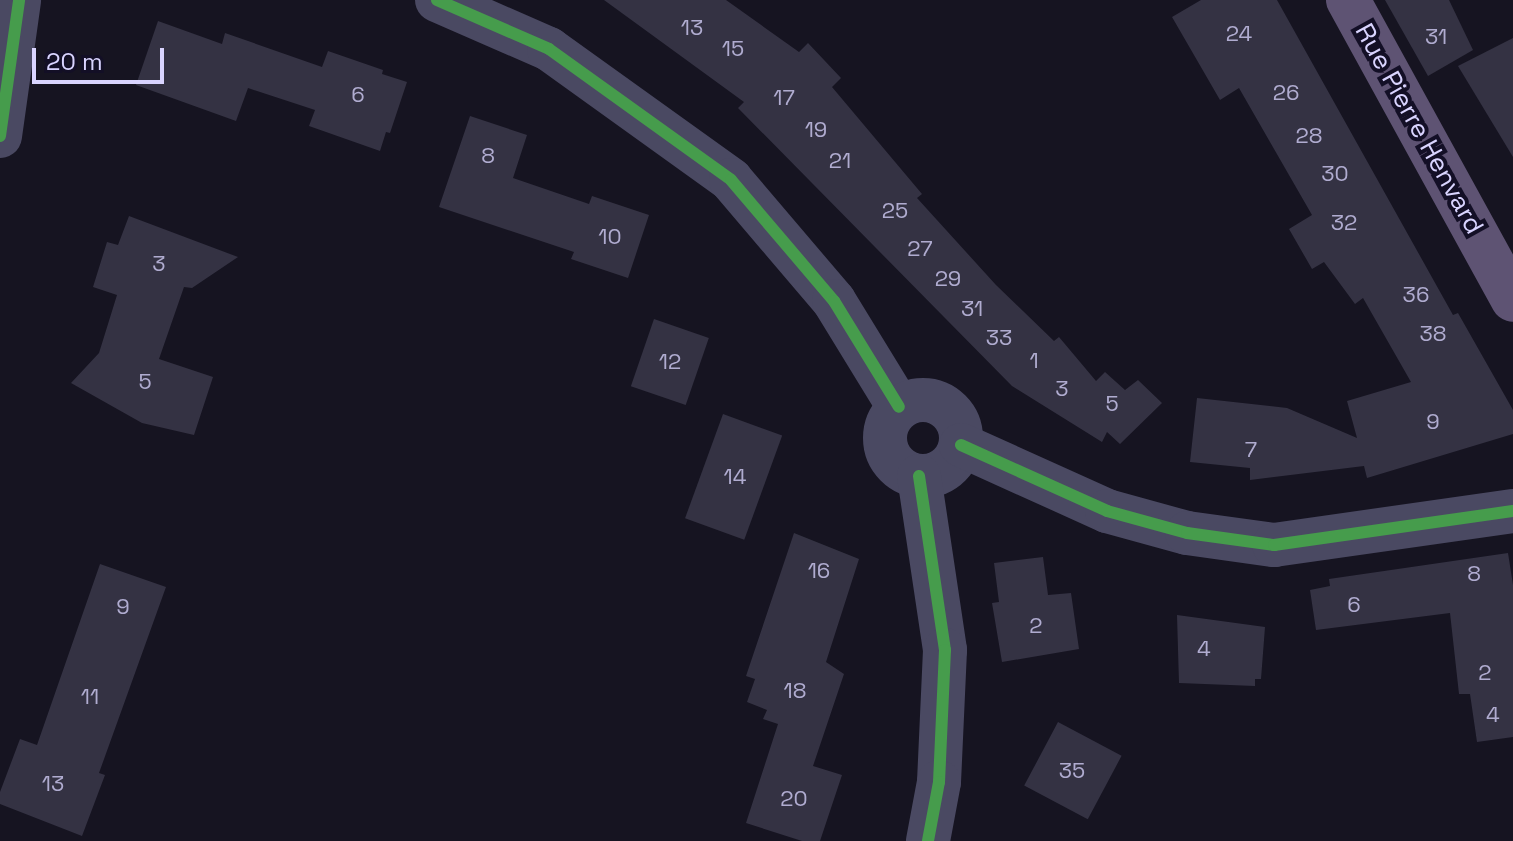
<!DOCTYPE html>
<html>
<head>
<meta charset="utf-8">
<style>
	body { margin:0 }
	#map { position:relative; width:1513px; height:841px; overflow:hidden; background:#161421; font-family:"Space Grotesk",sans-serif }
	div>[style] { position:absolute }
	.building>* { inset:0; background:#343243; transform-origin:0 0 }
	.minor>* { height:44px; margin:-22px; padding:0 22px; transform-origin:22px; border-radius:22px; background:#4a4962 }
	.minor>.ring { margin:-22px; padding:0; box-sizing:content-box; background:none; border:44px solid #4a4962; border-radius:50% }
	.major>* { height:44px; margin:-22px; padding:0 22px; transform-origin:22px; border-radius:22px; background:#5e5373 }
	.cycleway>* { height:12px; margin:-6px; padding:0 6px; transform-origin:6px; border-radius:6px; background:#469c4c }
	span { translate:-50% -50%; white-space:nowrap; text-align:center; line-height:1.15; -webkit-text-stroke:8px #130f26; paint-order:stroke }
	.number-label { font-size:22px; color:#b0acd0 }
	.number-label span { -webkit-text-stroke-width:0 }
	.street-label { font-size:26px; color:#d9d4ff }
	.scale { position:absolute; left:32px; top:48px; width:132px; height:36px; box-sizing:border-box; border:4px solid #d9d4ff; border-top:0; padding-left:10px; font-size:24px; line-height:28px; white-space:nowrap; color:#d9d4ff; -webkit-text-stroke:6px #130f26; paint-order:stroke }
</style>
</head>
<body>
<div id="map">
	<div class="building">
		<div style="clip-path:polygon(604px 0,726px 0,799px 52px,808px 43px,841px 78px,832px 87px,922px 194px,917px 198px,996px 285px,1054px 341px,1059px 337px,1096px 381px,1105px 372px,1125px 390px,1138px 380px,1162px 403px,1120px 444px,1107px 432px,1102px 442px,1012px 386px,738px 108px,744px 102px)"></div>
		<div style="clip-path:polygon(1201px 0,1277px 0,1453px 315px,1458px 313px,1513px 410px,1513px 434px,1367px 478px,1364px 466px,1250px 480px,1250px 468px,1190px 462px,1197px 398px,1287px 408px,1357px 438px,1347px 401px,1411px 382px,1363px 298px,1355px 304px,1324px 262px,1312px 269px,1289px 229px,1312px 215px,1239px 88px,1220px 100px,1172px 17px)"></div>
		<div style="clip-path:polygon(1385px 0,1449px 0,1473px 50px,1428px 76px)"></div>
		<div style="clip-path:polygon(158px 21px,222px 44px,225px 33px,322px 67px,328px 51px,383px 70px,382px 74px,407px 82px,390px 133px,386px 132px,380px 151px,309px 126px,315px 110px,248px 88px,236px 121px,136px 85px)"></div>
		<div style="clip-path:polygon(1513px 38px,1513px 157px,1458px 66px)"></div>
		<div style="clip-path:polygon(470px 116px,527px 135px,513px 178px,589px 204px,592px 196px,649px 215px,628px 278px,571px 259px,574px 252px,439px 207px)"></div>
		<div style="clip-path:polygon(129px 216px,238px 257px,192px 288px,184px 287px,159px 359px,213px 377px,194px 435px,142px 423px,71px 383px,99px 353px,117px 295px,93px 287px,107px 242px,118px 245px)"></div>
		<div style="left:654px;top:319px;width:58px;height:71px;rotate:19deg"></div>
		<div style="left:723px;top:414px;width:63px;height:111px;rotate:20deg"></div>
		<div style="clip-path:polygon(794px 533px,859px 559px,826px 662px,844px 674px,813px 766px,842px 775px,820px 841px,802px 841px,746px 823px,778px 724px,763px 719px,767px 710px,747px 702px,755px 679px,746px 676px)"></div>
		<div style="clip-path:polygon(1508px 553px,1513px 585px,1513px 737px,1477px 742px,1470px 694px,1459px 694px,1450px 613px,1316px 630px,1310px 590px,1330px 586px,1329px 579px)"></div>
		<div style="clip-path:polygon(1043px 557px,1048px 595px,1071px 593px,1079px 649px,1002px 662px,992px 603px,999px 602px,994px 563px)"></div>
		<div style="clip-path:polygon(100px 564px,166px 587px,99px 773px,105px 775px,82px 836px,0 804px,0 792px,20px 739px,37px 745px)"></div>
		<div style="clip-path:polygon(1177px 615px,1265px 627px,1261px 679px,1255px 679px,1255px 686px,1179px 683px)"></div>
		<div style="left:1058px;top:722px;width:72px;height:72px;rotate:28deg"></div>
	</div>
	<div class="minor">
		<div style="left:437px;top:0;width:122px;rotate:23.6deg"></div>
		<div style="left:549px;top:49px;width:224px;rotate:35.7deg"></div>
		<div style="left:731px;top:180px;width:159px;rotate:49.6deg"></div>
		<div style="left:834px;top:301px;width:124px;rotate:58.5deg"></div>
		<div style="left:0;top:136px;width:137px;rotate:-82deg"></div>
		<div class="ring" style="left:885px;top:400px;width:32px;height:32px"></div>
		<div style="left:961px;top:445px;width:160px;rotate:24.3deg"></div>
		<div style="left:1107px;top:511px;width:83px;rotate:15.4deg"></div>
		<div style="left:1187px;top:533px;width:88px;rotate:7.9deg"></div>
		<div style="left:1274px;top:545px;width:241px;rotate:-8.1deg"></div>
		<div style="left:919px;top:476px;width:176px;rotate:81.5deg"></div>
		<div style="left:945px;top:650px;width:132px;rotate:92.6deg"></div>
		<div style="left:939px;top:782px;width:60px;rotate:100.6deg"></div>
	</div>
	<div class="major">
		<div style="left:1348px;top:0;width:342px;rotate:61.2deg"></div>
	</div>
	<div class="cycleway">
		<div style="left:437px;top:0;width:122px;rotate:23.6deg"></div>
		<div style="left:549px;top:49px;width:224px;rotate:35.7deg"></div>
		<div style="left:731px;top:180px;width:159px;rotate:49.6deg"></div>
		<div style="left:834px;top:301px;width:124px;rotate:58.5deg"></div>
		<div style="left:0;top:136px;width:137px;rotate:-82deg"></div>
		<div style="left:961px;top:445px;width:160px;rotate:24.3deg"></div>
		<div style="left:1107px;top:511px;width:83px;rotate:15.4deg"></div>
		<div style="left:1187px;top:533px;width:88px;rotate:7.9deg"></div>
		<div style="left:1274px;top:545px;width:241px;rotate:-8.1deg"></div>
		<div style="left:919px;top:476px;width:176px;rotate:81.5deg"></div>
		<div style="left:945px;top:650px;width:132px;rotate:92.6deg"></div>
		<div style="left:939px;top:782px;width:60px;rotate:100.6deg"></div>
	</div>
	<div class="number-label">
		<span style="left:692px;top:28px">13</span>
		<span style="left:1239px;top:34px">24</span>
		<span style="left:1436px;top:37px">31</span>
		<span style="left:733px;top:49px">15</span>
		<span style="left:1286px;top:93px">26</span>
		<span style="left:358px;top:95px">6</span>
		<span style="left:784px;top:98px">17</span>
		<span style="left:816px;top:130px">19</span>
		<span style="left:1309px;top:136px">28</span>
		<span style="left:488px;top:156px">8</span>
		<span style="left:840px;top:161px">21</span>
		<span style="left:1335px;top:174px">30</span>
		<span style="left:895px;top:211px">25</span>
		<span style="left:1344px;top:223px">32</span>
		<span style="left:610px;top:237px">10</span>
		<span style="left:920px;top:249px">27</span>
		<span style="left:159px;top:264px">3</span>
		<span style="left:948px;top:279px">29</span>
		<span style="left:1416px;top:295px">36</span>
		<span style="left:972px;top:309px">31</span>
		<span style="left:1433px;top:334px">38</span>
		<span style="left:999px;top:338px">33</span>
		<span style="left:1034px;top:361px">1</span>
		<span style="left:670px;top:362px">12</span>
		<span style="left:145px;top:382px">5</span>
		<span style="left:1062px;top:389px">3</span>
		<span style="left:1112px;top:404px">5</span>
		<span style="left:1433px;top:422px">9</span>
		<span style="left:1251px;top:450px">7</span>
		<span style="left:735px;top:477px">14</span>
		<span style="left:819px;top:571px">16</span>
		<span style="left:1474px;top:574px">8</span>
		<span style="left:1354px;top:605px">6</span>
		<span style="left:123px;top:607px">9</span>
		<span style="left:1036px;top:626px">2</span>
		<span style="left:1204px;top:649px">4</span>
		<span style="left:1485px;top:673px">2</span>
		<span style="left:795px;top:691px">18</span>
		<span style="left:90px;top:697px">11</span>
		<span style="left:1493px;top:715px">4</span>
		<span style="left:1072px;top:771px">35</span>
		<span style="left:53px;top:784px">13</span>
		<span style="left:794px;top:799px">20</span>
	</div>
	<div class="street-label">
		<span style="left:1419px;top:129px;rotate:61deg">Rue Pierre Henvard</span>
	</div>
	<div class="scale">20 m</div>
</div>
</body>
</html>
